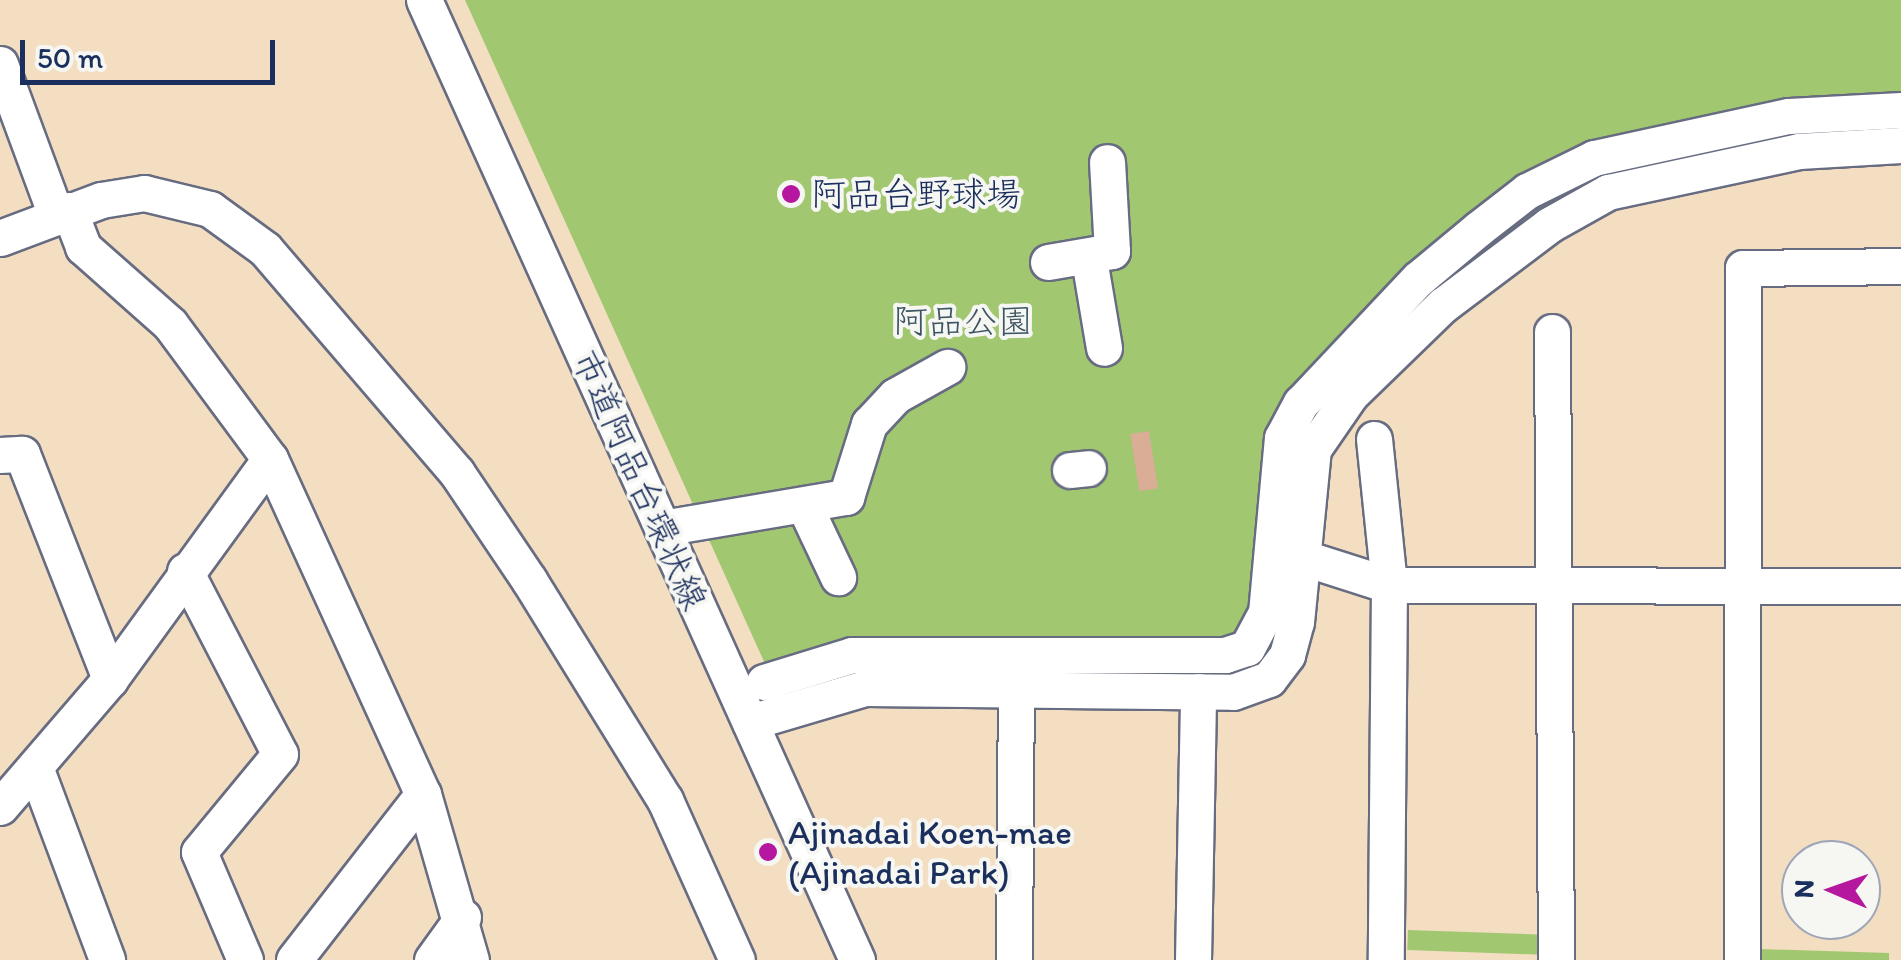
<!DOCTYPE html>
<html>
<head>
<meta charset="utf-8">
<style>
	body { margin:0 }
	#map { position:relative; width:1901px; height:960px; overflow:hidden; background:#f3dec2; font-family:Itim,"Klee One",sans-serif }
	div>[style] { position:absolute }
	.green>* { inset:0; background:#a1c771; transform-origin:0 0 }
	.building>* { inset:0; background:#daad96; transform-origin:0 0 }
	.roads { filter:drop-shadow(2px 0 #676c81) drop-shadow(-2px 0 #676c81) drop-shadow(0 2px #676c81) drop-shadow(0 -2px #676c81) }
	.minor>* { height:35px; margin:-17.5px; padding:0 17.5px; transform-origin:17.5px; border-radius:17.5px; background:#fff }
	.dots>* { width:28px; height:28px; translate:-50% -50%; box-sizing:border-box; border:5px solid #f6f6f2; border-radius:50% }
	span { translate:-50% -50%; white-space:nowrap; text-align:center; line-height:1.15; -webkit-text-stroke:8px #f6f6f2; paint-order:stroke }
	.poi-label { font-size:35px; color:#1b2f5e }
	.left { translate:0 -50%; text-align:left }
	.park-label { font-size:35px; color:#3c5563 }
	.street-label { font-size:35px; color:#1b2f5e }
	.north { position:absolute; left:1781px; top:840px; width:100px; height:100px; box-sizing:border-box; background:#f6f6f2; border:2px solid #9ea6b7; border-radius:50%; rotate:272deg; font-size:28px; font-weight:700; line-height:40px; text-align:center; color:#1b2f5e }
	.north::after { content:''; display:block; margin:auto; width:35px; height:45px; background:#b5179e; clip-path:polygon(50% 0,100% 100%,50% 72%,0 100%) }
	.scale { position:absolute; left:20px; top:40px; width:255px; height:45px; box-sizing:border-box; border:5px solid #1b2f5e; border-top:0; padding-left:12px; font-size:30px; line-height:35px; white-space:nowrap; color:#1b2f5e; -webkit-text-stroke:8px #f6f6f2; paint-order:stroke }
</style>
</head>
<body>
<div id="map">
	<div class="green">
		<div style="clip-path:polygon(465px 0,1901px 0,1901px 94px,1592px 142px,1269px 433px,1252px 609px,1247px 623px,1222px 646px,766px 666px)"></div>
		<div style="left:1408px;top:930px;width:130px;height:20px;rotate:2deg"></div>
		<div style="clip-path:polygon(1759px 949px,1889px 953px,1889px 960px,1759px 960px)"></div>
	</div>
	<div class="building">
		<div style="left:1149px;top:431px;width:58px;height:19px;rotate:81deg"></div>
	</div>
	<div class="roads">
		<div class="minor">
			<div style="left:424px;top:0;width:1053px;rotate:65.72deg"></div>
			<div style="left:0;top:64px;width:161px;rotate:69.7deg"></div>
			<div style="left:69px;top:210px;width:40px;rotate:69deg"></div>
			<div style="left:83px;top:247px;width:116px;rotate:41.5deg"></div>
			<div style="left:170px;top:324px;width:168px;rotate:53.5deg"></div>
			<div style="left:0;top:238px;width:108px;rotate:-20.6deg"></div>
			<div style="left:101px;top:200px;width:44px;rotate:-9.2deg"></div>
			<div style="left:144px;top:193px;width:68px;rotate:13.6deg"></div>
			<div style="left:210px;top:209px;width:68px;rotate:36deg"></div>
			<div style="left:265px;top:249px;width:295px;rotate:49.4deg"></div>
			<div style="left:457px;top:473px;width:129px;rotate:56.1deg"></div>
			<div style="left:529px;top:580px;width:259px;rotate:58.3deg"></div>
			<div style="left:665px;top:800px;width:175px;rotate:65.8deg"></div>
			<div style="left:1089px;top:259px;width:90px;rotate:80.4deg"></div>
			<div style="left:1048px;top:262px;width:65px;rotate:-9.8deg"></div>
			<div style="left:1112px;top:251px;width:89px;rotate:-93.2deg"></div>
			<div style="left:1552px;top:332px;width:628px;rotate:89.64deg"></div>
			<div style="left:1374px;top:439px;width:147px;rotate:84.1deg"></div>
			<div style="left:1389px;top:585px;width:375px;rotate:90.5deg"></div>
			<div style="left:0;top:455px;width:22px;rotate:-3deg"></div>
			<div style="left:22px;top:454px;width:242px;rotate:68.6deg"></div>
			<div style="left:1070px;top:470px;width:18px;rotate:-6deg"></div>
			<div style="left:804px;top:505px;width:80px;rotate:64.7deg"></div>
			<div style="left:662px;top:528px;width:187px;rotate:-9.6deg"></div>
			<div style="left:846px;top:497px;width:77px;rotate:-72.5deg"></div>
			<div style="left:869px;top:424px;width:38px;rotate:-47deg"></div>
			<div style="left:895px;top:396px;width:60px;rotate:-29.1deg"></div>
			<div style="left:1301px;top:557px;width:92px;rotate:17.7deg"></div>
			<div style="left:1389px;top:585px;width:512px;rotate:0.11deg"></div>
			<div style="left:185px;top:571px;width:206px;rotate:62.6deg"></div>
			<div style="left:280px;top:754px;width:127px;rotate:129.6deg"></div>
			<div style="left:199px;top:852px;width:117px;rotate:66.9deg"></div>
			<div style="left:764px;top:682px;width:92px;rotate:-17.1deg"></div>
			<div style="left:852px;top:655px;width:373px"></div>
			<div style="left:1225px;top:655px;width:23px;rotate:-18deg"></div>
			<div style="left:1247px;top:648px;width:40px;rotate:-62deg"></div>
			<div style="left:1266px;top:613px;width:176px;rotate:-84.8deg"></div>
			<div style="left:1282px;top:438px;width:40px;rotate:-62deg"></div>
			<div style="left:1301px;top:403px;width:170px;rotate:-46.7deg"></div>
			<div style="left:1418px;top:279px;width:78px;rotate:-39.8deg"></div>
			<div style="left:1478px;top:229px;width:62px;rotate:-37.8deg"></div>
			<div style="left:1527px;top:191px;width:75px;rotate:-26.2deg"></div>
			<div style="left:1594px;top:158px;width:199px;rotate:-12.2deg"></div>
			<div style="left:1789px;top:116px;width:112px;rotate:-3.1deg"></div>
			<div style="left:750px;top:722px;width:120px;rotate:-16.5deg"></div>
			<div style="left:865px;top:688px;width:368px;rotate:0.6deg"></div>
			<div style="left:1233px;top:692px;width:38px;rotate:-20deg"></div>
			<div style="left:1269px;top:679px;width:30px;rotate:-53deg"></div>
			<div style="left:1287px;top:655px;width:34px;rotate:-75deg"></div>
			<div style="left:1296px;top:622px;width:174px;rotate:-84.4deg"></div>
			<div style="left:1313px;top:449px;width:67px;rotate:-55.4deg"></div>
			<div style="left:1351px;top:394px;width:128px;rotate:-44.1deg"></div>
			<div style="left:1443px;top:305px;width:133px;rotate:-37deg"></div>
			<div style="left:1549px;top:225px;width:68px;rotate:-29.2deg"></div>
			<div style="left:1608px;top:192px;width:195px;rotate:-12.1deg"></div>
			<div style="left:1799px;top:151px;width:102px;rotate:-3.4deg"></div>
			<div style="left:35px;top:767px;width:206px;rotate:69.5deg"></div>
			<div style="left:423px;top:794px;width:173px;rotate:73.9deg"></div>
			<div style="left:0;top:807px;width:169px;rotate:-49.3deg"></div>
			<div style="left:110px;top:679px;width:272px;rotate:-54deg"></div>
			<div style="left:270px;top:459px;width:368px;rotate:65.5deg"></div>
			<div style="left:423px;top:794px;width:210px;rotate:127.9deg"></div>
			<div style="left:432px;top:960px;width:53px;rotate:-54.2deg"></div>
			<div style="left:1014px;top:960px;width:273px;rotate:-89.6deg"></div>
			<div style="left:1193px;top:960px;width:269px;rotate:-88.9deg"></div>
			<div style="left:1742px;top:960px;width:692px;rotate:-89.92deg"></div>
			<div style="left:1743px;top:268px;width:158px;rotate:-0.7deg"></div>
		</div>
	</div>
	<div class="dots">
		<div style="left:791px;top:194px;background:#b5179e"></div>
		<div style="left:768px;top:852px;background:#b5179e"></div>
	</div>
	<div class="poi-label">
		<span class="left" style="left:811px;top:194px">阿品台野球場</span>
		<span class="left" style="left:788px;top:852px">Ajinadai Koen-mae<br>(Ajinadai Park)</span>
	</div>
	<div class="park-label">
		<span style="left:963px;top:321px">阿品公園</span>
	</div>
	<div class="street-label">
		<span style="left:640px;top:480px;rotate:66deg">市道阿品台環状線</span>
	</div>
	<div class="north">N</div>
	<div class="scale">50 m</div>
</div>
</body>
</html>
